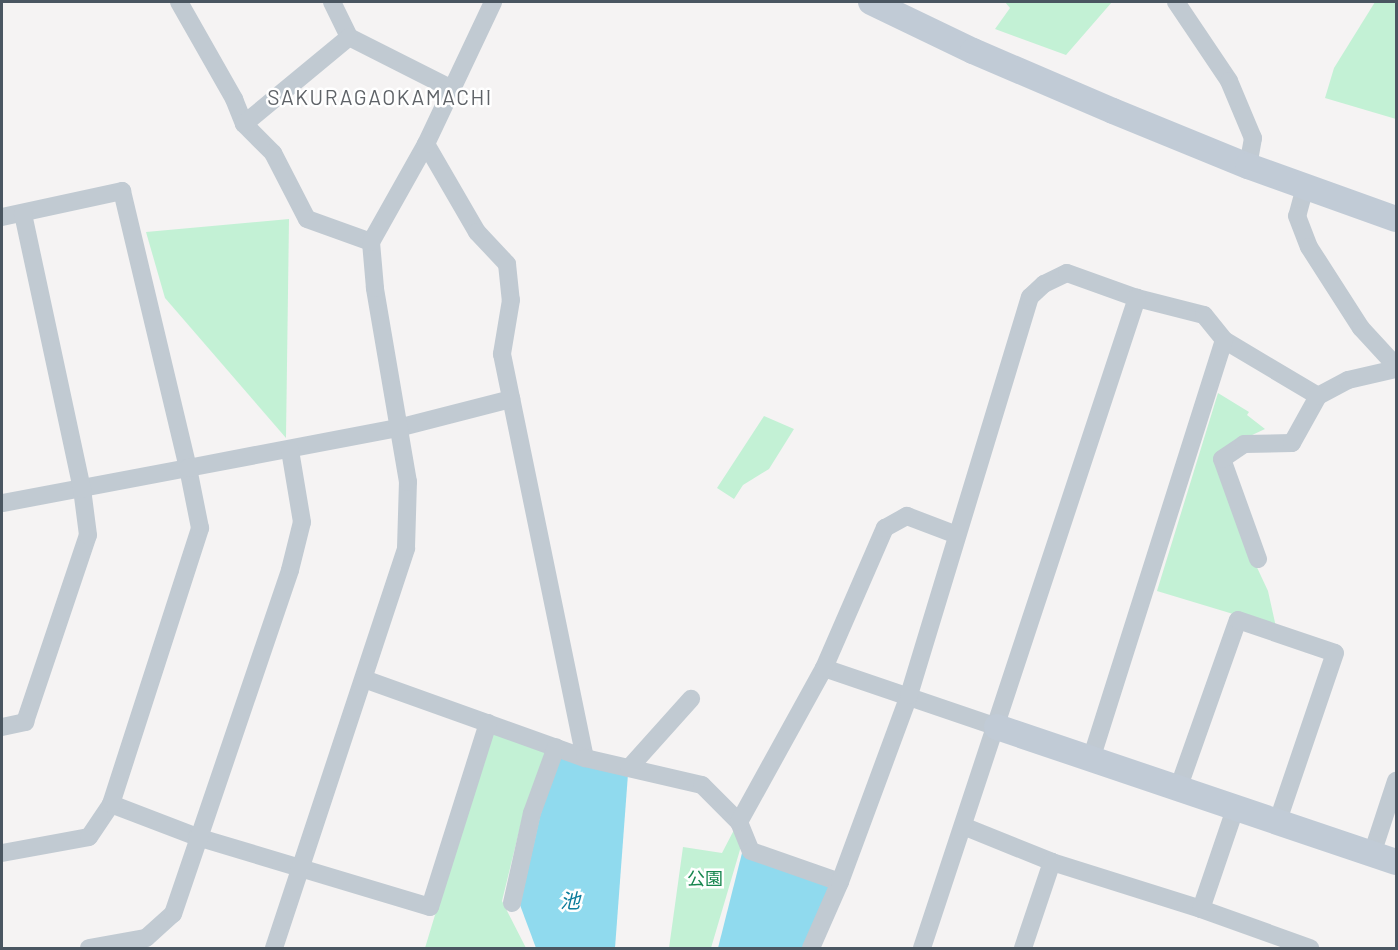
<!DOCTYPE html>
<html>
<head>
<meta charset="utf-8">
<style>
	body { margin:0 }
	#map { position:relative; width:1398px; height:950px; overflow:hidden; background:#f5f3f3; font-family:Barlow,"Noto Sans JP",sans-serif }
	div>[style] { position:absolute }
	.green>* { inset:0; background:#c3f1d5 }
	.water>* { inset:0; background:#90daee }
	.street>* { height:18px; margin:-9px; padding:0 9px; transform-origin:9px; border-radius:9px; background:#c1cad2 }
	.secondary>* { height:26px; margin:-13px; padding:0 13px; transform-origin:13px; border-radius:13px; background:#c1cbd6 }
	span { translate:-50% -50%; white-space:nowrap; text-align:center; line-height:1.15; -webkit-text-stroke:5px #fff; paint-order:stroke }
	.park-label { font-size:18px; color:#17864f }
	.water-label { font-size:20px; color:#0c7c9b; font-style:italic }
	.quarter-label { font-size:21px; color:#5f6368; letter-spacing:1.5px }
	.frame { position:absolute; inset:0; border:3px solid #4a5661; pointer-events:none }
</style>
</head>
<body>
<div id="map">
	<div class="green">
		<div style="clip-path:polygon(1005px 2px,1112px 2px,1066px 55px,995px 29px,1010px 8px)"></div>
		<div style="clip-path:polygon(1375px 2px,1396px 2px,1396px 119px,1325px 98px,1334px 68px)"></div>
		<div style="clip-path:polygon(289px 219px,286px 438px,165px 298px,146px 232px)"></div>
		<div style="clip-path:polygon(1218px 393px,1249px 412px,1247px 415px,1265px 429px,1235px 443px,1215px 461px,1247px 546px,1268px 591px,1276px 627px,1157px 591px)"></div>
		<div style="clip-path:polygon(764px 416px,794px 429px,769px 469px,743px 485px,734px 499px,717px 488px)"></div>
		<div style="clip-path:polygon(491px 730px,548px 751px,524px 811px,502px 901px,526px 948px,425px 948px)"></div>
		<div style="clip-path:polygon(735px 828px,742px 843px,711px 948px,669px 948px,683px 847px,722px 853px)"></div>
	</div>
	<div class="water">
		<div style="clip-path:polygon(560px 753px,628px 774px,615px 948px,536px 948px,520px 905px,540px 816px)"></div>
		<div style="clip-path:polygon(743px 849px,833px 886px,805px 948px,718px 948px)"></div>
	</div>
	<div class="street">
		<div style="left:179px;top:2px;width:112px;rotate:60.4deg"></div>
		<div style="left:234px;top:99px;width:27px;rotate:68deg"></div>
		<div style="left:244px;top:124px;width:41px;rotate:45deg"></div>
		<div style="left:273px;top:153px;width:74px;rotate:62.7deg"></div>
		<div style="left:307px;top:219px;width:68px;rotate:19.8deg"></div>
		<div style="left:332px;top:2px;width:39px;rotate:64deg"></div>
		<div style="left:349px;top:37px;width:115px;rotate:26.8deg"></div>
		<div style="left:1176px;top:2px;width:95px;rotate:56.1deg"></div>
		<div style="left:1229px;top:81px;width:62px;rotate:67.2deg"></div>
		<div style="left:1253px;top:138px;width:28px;rotate:100deg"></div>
		<div style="left:244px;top:124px;width:136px;rotate:-39.6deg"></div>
		<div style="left:426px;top:144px;width:102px;rotate:59.9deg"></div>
		<div style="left:477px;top:232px;width:44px;rotate:46.8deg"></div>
		<div style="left:507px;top:264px;width:36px;rotate:84deg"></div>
		<div style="left:511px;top:300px;width:55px;rotate:99.5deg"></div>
		<div style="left:502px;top:354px;width:412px;rotate:78.4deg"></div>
		<div style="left:1305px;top:187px;width:30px;rotate:105deg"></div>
		<div style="left:1297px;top:216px;width:33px;rotate:69deg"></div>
		<div style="left:1309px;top:247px;width:96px;rotate:57.3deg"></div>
		<div style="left:1361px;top:328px;width:52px;rotate:47.4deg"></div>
		<div style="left:2px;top:217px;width:123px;rotate:-12.2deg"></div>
		<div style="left:122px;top:191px;width:285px;rotate:76.6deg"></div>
		<div style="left:188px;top:468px;width:189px;rotate:169.3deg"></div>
		<div style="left:1224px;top:340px;width:109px;rotate:30.8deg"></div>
		<div style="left:1258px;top:559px;width:106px;rotate:-109.8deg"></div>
		<div style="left:1222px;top:459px;width:27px;rotate:-34deg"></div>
		<div style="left:1244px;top:444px;width:48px;rotate:-1.2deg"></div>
		<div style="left:1292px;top:443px;width:54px;rotate:-61deg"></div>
		<div style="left:1318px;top:396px;width:34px;rotate:-28deg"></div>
		<div style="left:1348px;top:380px;width:49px;rotate:-12.9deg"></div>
		<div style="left:824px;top:668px;width:183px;rotate:18.8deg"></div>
		<div style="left:364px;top:679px;width:235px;rotate:19.7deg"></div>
		<div style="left:585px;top:758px;width:120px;rotate:13deg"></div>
		<div style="left:702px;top:785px;width:52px;rotate:45deg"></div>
		<div style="left:739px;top:822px;width:31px;rotate:68deg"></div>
		<div style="left:751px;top:851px;width:94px;rotate:19.2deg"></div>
		<div style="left:2px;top:727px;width:24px;rotate:-12deg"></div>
		<div style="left:25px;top:722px;width:197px;rotate:-71.4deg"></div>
		<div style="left:88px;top:535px;width:46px;rotate:-97.4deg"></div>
		<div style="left:82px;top:489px;width:282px;rotate:-102.1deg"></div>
		<div style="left:629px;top:768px;width:93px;rotate:-48.1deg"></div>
		<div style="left:1178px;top:789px;width:179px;rotate:-70.5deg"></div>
		<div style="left:1238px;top:620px;width:102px;rotate:18.8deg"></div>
		<div style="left:1335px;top:653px;width:180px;rotate:108.8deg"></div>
		<div style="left:111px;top:804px;width:92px;rotate:21deg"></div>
		<div style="left:197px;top:837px;width:243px;rotate:16.7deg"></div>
		<div style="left:430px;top:907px;width:193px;rotate:-72.5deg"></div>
		<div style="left:739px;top:822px;width:176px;rotate:-61.1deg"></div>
		<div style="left:824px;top:668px;width:153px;rotate:-66.5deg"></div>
		<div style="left:885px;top:528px;width:25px;rotate:-29deg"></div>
		<div style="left:907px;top:516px;width:53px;rotate:20.8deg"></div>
		<div style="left:963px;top:826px;width:96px;rotate:22deg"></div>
		<div style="left:1052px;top:862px;width:156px;rotate:17.5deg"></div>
		<div style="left:1201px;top:909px;width:116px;rotate:19.7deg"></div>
		<div style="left:2px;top:853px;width:88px;rotate:-10.4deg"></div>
		<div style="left:89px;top:837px;width:40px;rotate:-56deg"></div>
		<div style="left:111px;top:804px;width:290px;rotate:-72.1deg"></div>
		<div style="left:200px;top:528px;width:61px;rotate:-101.3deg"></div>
		<div style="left:188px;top:468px;width:214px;rotate:-10.8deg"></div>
		<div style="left:398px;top:428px;width:117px;rotate:-14.4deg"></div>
		<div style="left:1372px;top:854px;width:77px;rotate:-71.8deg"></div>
		<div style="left:512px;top:903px;width:92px;rotate:-77.5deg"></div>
		<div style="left:532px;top:813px;width:70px;rotate:-70deg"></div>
		<div style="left:1201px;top:909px;width:106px;rotate:-71.2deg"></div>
		<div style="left:89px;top:948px;width:58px;rotate:-10deg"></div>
		<div style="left:146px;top:938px;width:36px;rotate:-42deg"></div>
		<div style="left:173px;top:914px;width:363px;rotate:-71.2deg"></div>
		<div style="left:290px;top:570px;width:49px;rotate:-76deg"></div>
		<div style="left:302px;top:522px;width:73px;rotate:-99.5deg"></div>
		<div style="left:274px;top:948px;width:421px;rotate:-71.7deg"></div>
		<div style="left:406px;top:548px;width:66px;rotate:-88.3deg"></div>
		<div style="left:408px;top:482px;width:197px;rotate:-99.7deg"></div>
		<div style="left:375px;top:288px;width:46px;rotate:-95deg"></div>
		<div style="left:371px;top:242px;width:112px;rotate:-60.7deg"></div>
		<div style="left:426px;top:144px;width:157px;rotate:-64.7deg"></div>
		<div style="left:811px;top:948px;width:72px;rotate:-66.3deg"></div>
		<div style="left:840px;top:882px;width:199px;rotate:-69.7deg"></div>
		<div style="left:909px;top:695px;width:416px;rotate:-73.1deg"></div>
		<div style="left:1030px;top:297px;width:19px;rotate:-43deg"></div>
		<div style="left:1044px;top:284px;width:25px;rotate:-26deg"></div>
		<div style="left:1067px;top:273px;width:74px;rotate:19.7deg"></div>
		<div style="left:1137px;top:298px;width:69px;rotate:14.2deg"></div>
		<div style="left:1204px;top:315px;width:32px;rotate:51deg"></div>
		<div style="left:1224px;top:340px;width:440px;rotate:107.6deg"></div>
		<div style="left:922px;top:948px;width:685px;rotate:-71.7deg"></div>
		<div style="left:1023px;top:948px;width:91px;rotate:-71.4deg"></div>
	</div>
	<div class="secondary">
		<div style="left:871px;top:2px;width:113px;rotate:25.7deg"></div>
		<div style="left:973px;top:51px;width:152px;rotate:23.2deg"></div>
		<div style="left:1113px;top:111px;width:146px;rotate:22.2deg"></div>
		<div style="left:1248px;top:166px;width:157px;rotate:19.7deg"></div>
		<div style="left:997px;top:727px;width:421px;rotate:18.7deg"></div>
	</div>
	<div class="park-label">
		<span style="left:705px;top:878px">公園</span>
	</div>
	<div class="water-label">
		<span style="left:570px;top:900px">池</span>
	</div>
	<div class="quarter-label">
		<span style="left:380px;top:97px">SAKURAGAOKAMACHI</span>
	</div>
	<div class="frame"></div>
</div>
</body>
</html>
